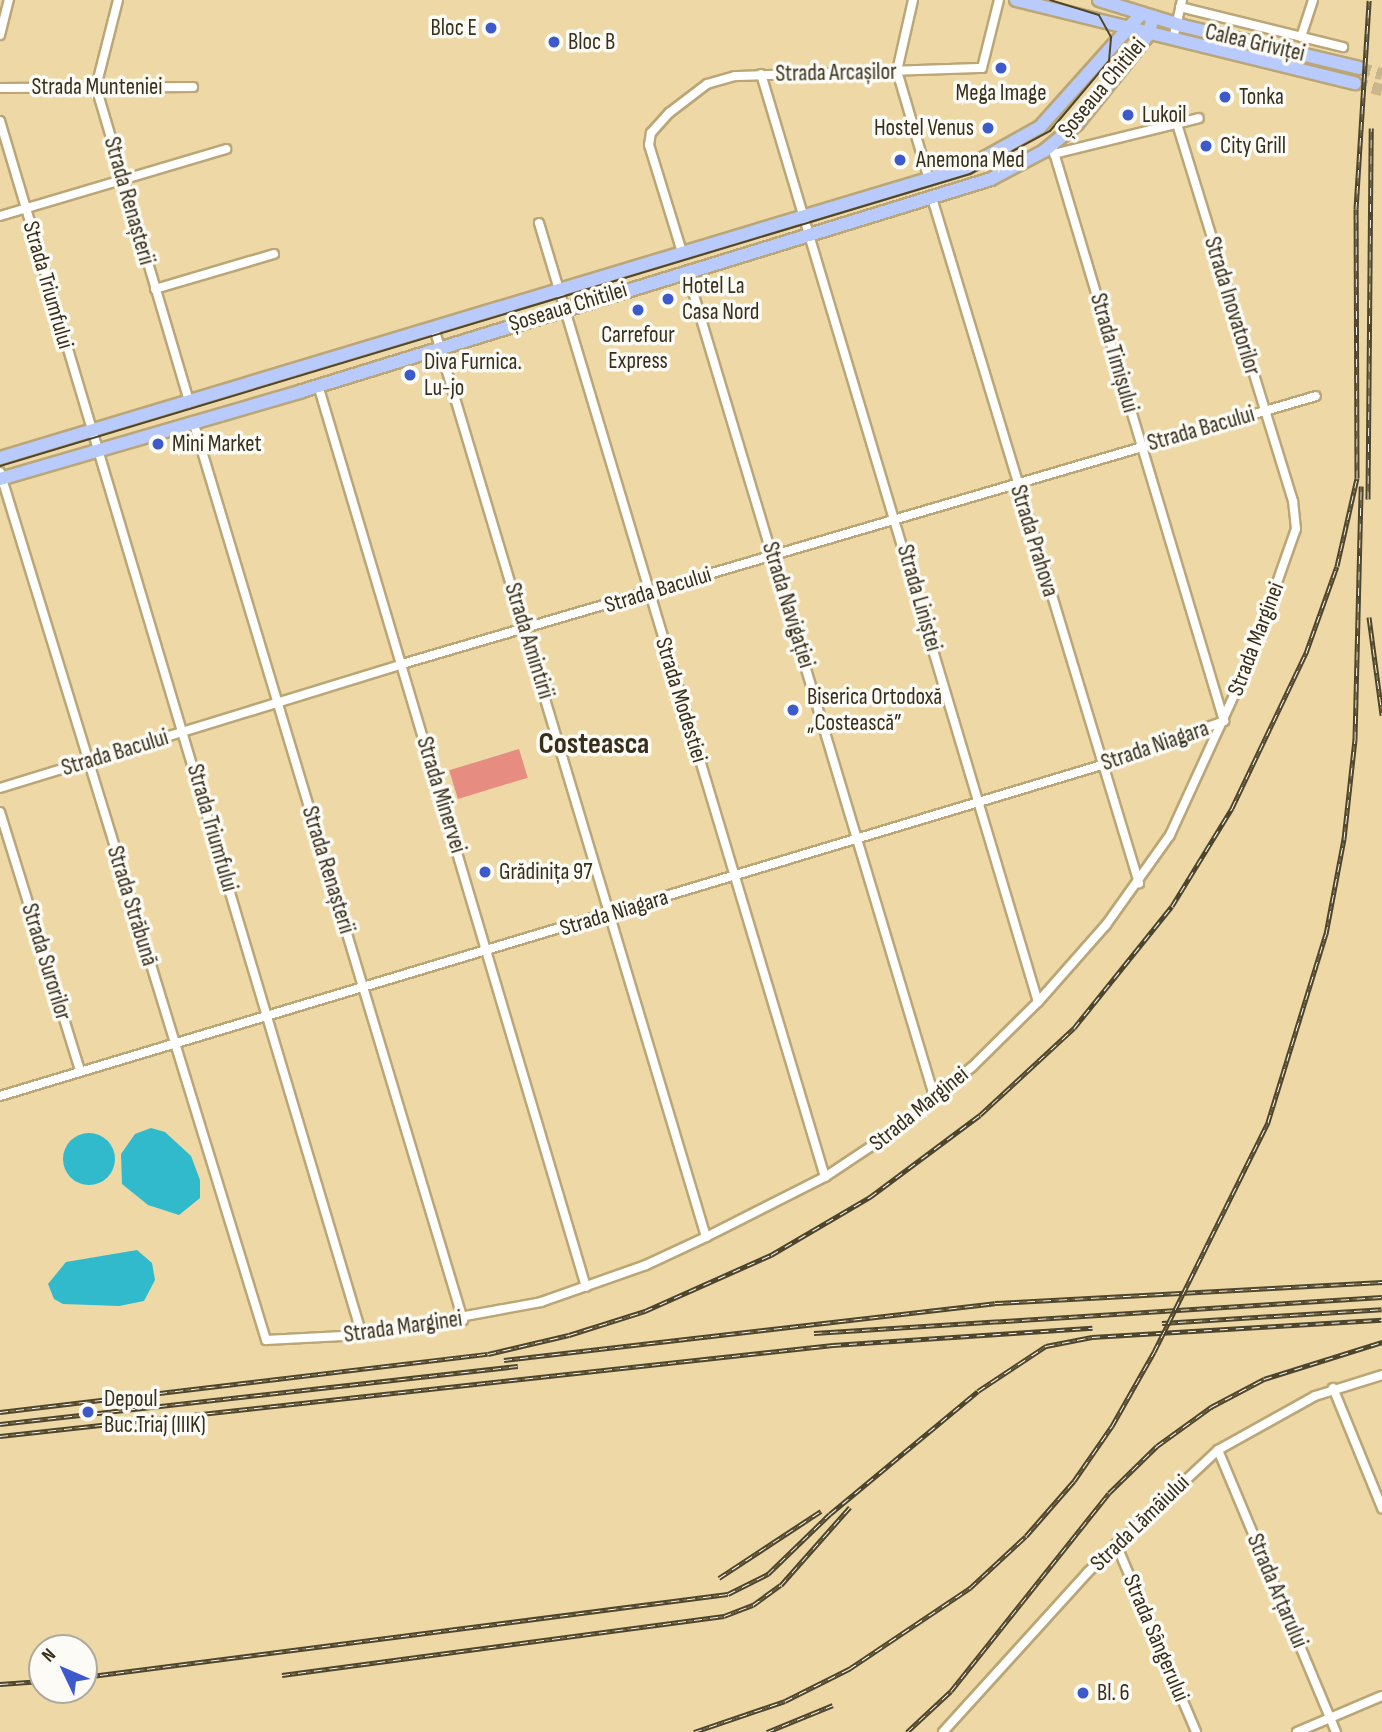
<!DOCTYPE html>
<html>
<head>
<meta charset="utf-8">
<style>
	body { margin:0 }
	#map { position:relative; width:1382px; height:1732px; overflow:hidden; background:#edd8a6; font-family:"Sofia Sans Condensed",sans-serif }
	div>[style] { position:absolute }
	.green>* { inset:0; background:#e68c81; transform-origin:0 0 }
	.water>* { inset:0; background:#30bacc }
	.round { border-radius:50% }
	.primary-tunnel>* { height:12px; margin-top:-6px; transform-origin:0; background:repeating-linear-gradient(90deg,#c9b68a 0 12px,transparent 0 18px) }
	.roads { filter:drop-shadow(2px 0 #baa676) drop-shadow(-2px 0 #baa676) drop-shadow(0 2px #baa676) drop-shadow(0 -2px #baa676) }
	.minor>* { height:8px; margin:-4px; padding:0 4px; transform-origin:4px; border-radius:4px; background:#fff }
	.primary>* { height:12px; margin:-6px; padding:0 6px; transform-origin:6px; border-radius:6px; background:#b9cbfd }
	.tram>* { height:2px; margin:-1px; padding:0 1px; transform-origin:1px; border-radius:1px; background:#4e452d }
	.rail>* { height:5px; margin-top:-2.5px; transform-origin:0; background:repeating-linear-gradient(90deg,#fdfbf6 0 8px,#4e452d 0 16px); box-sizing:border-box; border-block:2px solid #4e452d }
	.dots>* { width:19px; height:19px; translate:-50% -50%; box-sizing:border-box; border:4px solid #fdfbf6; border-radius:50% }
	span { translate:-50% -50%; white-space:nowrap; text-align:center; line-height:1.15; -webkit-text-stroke:7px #fdfbf6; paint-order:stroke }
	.poi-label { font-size:23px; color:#372f1b }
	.right { translate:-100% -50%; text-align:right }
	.left { translate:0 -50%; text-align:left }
	.street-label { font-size:23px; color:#372f1b }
	.district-label { font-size:30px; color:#372f1b; font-weight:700 }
	.north { position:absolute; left:28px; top:1634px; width:70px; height:70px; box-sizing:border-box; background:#fdfbf6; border:2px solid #aea99e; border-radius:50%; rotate:314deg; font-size:19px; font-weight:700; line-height:28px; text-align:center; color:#372f1b }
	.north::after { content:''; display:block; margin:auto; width:24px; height:32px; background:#3c5acc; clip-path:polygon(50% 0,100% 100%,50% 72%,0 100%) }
</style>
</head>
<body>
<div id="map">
	<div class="green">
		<div style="left:519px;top:749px;width:30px;height:73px;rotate:73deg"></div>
	</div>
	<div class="water">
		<div style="clip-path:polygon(151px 1128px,165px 1132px,191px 1156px,200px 1180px,200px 1198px,179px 1215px,148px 1205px,122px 1184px,121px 1154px,135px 1134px)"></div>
		<div class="round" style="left:63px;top:1133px;width:52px;height:52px"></div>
		<div style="clip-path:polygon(137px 1250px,152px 1263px,155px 1280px,144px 1301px,119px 1306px,63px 1304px,54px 1299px,48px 1284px,66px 1262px)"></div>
	</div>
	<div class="primary-tunnel">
		<div style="left:1359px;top:68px;width:24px;rotate:15deg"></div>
		<div style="left:1355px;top:83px;width:28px;rotate:15deg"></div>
	</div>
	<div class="roads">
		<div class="minor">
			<div style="left:118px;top:0;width:90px;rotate:104.2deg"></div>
			<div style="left:96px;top:87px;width:327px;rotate:73.5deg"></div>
			<div style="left:913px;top:0;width:73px;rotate:102.7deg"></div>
			<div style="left:897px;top:71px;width:114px;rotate:73.6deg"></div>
			<div style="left:1180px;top:7px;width:168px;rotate:13.8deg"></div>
			<div style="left:0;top:35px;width:36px;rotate:-76deg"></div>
			<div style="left:1301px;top:37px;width:39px;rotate:-72deg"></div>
			<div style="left:1173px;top:39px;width:40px;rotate:-77deg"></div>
			<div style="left:761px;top:74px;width:968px;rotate:73.38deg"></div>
			<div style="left:0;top:88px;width:193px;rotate:-0.3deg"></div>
			<div style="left:0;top:121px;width:1267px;rotate:73.4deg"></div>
			<div style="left:1054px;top:154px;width:149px;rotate:-13.9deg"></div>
			<div style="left:932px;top:198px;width:716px;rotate:73.19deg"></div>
			<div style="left:0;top:216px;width:236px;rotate:-16.5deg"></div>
			<div style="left:539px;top:223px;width:996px;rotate:73.31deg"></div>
			<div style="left:682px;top:252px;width:112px;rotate:-107.1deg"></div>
			<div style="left:649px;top:145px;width:12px;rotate:-81deg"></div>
			<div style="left:651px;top:133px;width:27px;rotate:-48deg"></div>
			<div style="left:669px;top:113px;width:48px;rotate:-37.3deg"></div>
			<div style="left:707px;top:84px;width:29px;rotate:-16deg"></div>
			<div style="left:735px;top:76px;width:247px;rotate:-1.9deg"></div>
			<div style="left:982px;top:68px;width:70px;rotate:-76deg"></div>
			<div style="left:687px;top:272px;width:863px;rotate:73.31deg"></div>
			<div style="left:155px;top:289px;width:124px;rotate:-16.4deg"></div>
			<div style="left:434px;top:328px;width:949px;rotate:73.34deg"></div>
			<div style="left:318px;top:385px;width:941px;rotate:73.45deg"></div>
			<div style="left:193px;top:421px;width:939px;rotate:73.28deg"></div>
			<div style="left:0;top:472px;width:908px;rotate:72.96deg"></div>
			<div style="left:266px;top:1340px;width:96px;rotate:-3deg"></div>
			<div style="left:362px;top:1335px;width:182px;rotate:-10.4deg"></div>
			<div style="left:541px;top:1302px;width:111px;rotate:-19.4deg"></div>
			<div style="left:646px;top:1265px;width:66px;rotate:-25deg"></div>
			<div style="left:706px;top:1237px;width:133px;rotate:-26.8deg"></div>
			<div style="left:825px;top:1177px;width:87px;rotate:-33.7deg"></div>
			<div style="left:897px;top:1129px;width:97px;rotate:-39.6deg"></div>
			<div style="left:972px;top:1067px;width:93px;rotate:-44.6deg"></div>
			<div style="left:1038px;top:1002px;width:103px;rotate:-48.6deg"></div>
			<div style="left:1106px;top:925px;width:110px;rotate:-54.6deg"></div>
			<div style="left:1170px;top:835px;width:187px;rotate:-65.4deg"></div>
			<div style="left:1248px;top:665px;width:144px;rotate:-70.6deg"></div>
			<div style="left:1296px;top:529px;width:28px;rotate:-96deg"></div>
			<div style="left:1293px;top:501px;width:395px;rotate:-107.1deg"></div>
			<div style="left:0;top:788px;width:421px;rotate:-17.1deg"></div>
			<div style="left:402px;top:664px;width:952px;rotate:-16.34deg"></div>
			<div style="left:0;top:812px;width:271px;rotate:72.8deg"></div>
			<div style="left:0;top:1096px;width:1151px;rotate:-16.72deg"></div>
			<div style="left:1102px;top:765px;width:130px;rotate:-19.8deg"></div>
			<div style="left:1224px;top:721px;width:600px;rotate:-106.65deg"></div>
			<div style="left:1333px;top:1388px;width:130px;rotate:67.8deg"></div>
			<div style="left:1218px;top:1450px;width:306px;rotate:67.3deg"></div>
			<div style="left:1116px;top:1544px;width:204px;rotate:66.9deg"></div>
			<div style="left:943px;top:1732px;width:216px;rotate:-47.8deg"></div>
			<div style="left:1088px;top:1572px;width:178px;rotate:-43.2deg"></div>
			<div style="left:1218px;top:1450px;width:111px;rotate:-29.1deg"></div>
			<div style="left:1315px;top:1396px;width:70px;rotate:-17.4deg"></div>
			<div style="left:1297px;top:1732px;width:92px;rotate:-23deg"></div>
		</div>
		<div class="primary">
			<div style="left:1016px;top:0;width:349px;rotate:13.8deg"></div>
			<div style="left:1099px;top:0;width:88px;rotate:17.2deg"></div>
			<div style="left:1183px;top:26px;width:181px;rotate:13.4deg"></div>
			<div style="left:0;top:458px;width:1011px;rotate:-16.73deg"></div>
			<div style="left:968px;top:167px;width:82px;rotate:-29.1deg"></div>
			<div style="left:1040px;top:127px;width:152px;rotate:-48.2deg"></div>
			<div style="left:0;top:479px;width:315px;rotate:-16.2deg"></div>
			<div style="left:302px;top:391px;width:721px;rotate:-17.1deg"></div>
			<div style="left:991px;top:179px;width:60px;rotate:-27.8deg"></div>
			<div style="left:1044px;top:151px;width:43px;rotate:-39.3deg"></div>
			<div style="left:1077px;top:124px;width:114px;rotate:-51.4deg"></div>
			<div style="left:1148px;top:35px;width:19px;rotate:-74deg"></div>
		</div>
	</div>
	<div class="tram">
		<div style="left:0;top:466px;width:1013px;rotate:-16.75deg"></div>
		<div style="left:970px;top:174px;width:91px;rotate:-28.3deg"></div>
		<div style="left:1050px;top:131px;width:92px;rotate:-49.9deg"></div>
		<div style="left:1109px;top:61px;width:24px;rotate:-85deg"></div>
		<div style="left:1111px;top:37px;width:25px;rotate:-119deg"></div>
		<div style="left:1099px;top:15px;width:51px;rotate:-163deg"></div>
	</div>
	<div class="rail">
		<div style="left:1368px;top:499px;width:371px;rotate:-89.5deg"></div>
		<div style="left:1369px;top:617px;width:99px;rotate:82.4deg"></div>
		<div style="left:1162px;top:1323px;width:220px;rotate:-3.6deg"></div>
		<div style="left:814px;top:1333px;width:569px;rotate:-3.63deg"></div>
		<div style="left:504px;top:1360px;width:494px;rotate:-6.6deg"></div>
		<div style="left:995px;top:1303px;width:388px;rotate:-3.1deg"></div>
		<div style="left:0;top:1412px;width:491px;rotate:-6.8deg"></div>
		<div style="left:488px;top:1354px;width:83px;rotate:-13.2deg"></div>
		<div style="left:569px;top:1335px;width:80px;rotate:-17.5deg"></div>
		<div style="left:645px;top:1311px;width:138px;rotate:-24deg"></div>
		<div style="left:771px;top:1255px;width:115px;rotate:-30.4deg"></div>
		<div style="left:870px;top:1197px;width:137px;rotate:-36.7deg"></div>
		<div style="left:980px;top:1115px;width:128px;rotate:-42.8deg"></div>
		<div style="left:1074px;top:1028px;width:156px;rotate:-51.2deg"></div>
		<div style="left:1172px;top:906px;width:115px;rotate:-58.5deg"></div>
		<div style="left:1232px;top:808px;width:172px;rotate:-64.5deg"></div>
		<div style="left:1306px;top:653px;width:92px;rotate:-70.4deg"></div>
		<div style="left:1337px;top:566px;width:90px;rotate:-77.2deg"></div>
		<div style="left:1357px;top:478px;width:269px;rotate:-90.2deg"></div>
		<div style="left:1356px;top:209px;width:209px;rotate:-86.4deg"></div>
		<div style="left:0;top:1424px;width:521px;rotate:-6.39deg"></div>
		<div style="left:0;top:1436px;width:838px;rotate:-6.23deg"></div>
		<div style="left:833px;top:1345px;width:260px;rotate:-3.8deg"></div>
		<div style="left:719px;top:1578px;width:122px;rotate:-33.3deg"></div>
		<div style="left:282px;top:1675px;width:446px;rotate:-7.6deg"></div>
		<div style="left:724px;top:1616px;width:31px;rotate:-21deg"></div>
		<div style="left:753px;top:1605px;width:34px;rotate:-36deg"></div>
		<div style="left:781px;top:1585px;width:104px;rotate:-48.5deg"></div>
		<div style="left:84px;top:1677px;width:649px;rotate:-7.34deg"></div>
		<div style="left:728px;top:1594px;width:45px;rotate:-26.6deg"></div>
		<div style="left:768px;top:1574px;width:86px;rotate:-44.1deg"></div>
		<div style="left:830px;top:1514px;width:192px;rotate:-39.7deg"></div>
		<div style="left:978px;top:1391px;width:82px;rotate:-33.5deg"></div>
		<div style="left:1046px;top:1346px;width:47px;rotate:-11.1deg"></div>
		<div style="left:1092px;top:1337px;width:290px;rotate:-3.4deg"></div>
		<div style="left:0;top:1684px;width:42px;rotate:-4.1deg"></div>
		<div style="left:694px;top:1732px;width:96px;rotate:-18.8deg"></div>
		<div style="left:785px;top:1701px;width:72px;rotate:-26.6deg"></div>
		<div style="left:849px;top:1669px;width:146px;rotate:-33.8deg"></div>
		<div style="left:970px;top:1588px;width:76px;rotate:-42.9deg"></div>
		<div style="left:1026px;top:1536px;width:73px;rotate:-48.9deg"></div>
		<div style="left:1074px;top:1481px;width:67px;rotate:-55.4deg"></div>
		<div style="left:1112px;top:1426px;width:85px;rotate:-60.4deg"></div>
		<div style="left:1154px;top:1352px;width:257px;rotate:-63.6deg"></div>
		<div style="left:1268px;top:1122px;width:197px;rotate:-72.9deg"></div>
		<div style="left:1326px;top:934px;width:97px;rotate:-79.3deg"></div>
		<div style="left:1344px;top:839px;width:101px;rotate:-83.7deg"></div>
		<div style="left:1355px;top:739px;width:253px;rotate:-88.6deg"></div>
		<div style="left:767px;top:1732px;width:71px;rotate:-22.2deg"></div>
		<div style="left:907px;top:1732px;width:60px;rotate:-43deg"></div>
		<div style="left:951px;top:1691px;width:253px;rotate:-51.4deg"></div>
		<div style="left:1109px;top:1493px;width:67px;rotate:-44.4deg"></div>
		<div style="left:1157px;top:1446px;width:67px;rotate:-35.8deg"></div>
		<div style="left:1211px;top:1407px;width:60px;rotate:-27.8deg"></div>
		<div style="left:1264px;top:1379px;width:124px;rotate:-17.4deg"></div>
	</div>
	<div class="dots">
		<div style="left:491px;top:28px;background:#3c5acc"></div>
		<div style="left:554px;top:42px;background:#3c5acc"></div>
		<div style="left:1001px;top:68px;background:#3c5acc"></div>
		<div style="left:1225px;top:97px;background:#3c5acc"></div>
		<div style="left:1128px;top:115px;background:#3c5acc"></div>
		<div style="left:988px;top:128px;background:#3c5acc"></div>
		<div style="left:1206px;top:146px;background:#3c5acc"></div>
		<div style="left:900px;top:160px;background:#3c5acc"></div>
		<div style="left:668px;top:299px;background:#3c5acc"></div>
		<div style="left:638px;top:310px;background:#3c5acc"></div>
		<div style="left:410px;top:375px;background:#3c5acc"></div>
		<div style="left:158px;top:444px;background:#3c5acc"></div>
		<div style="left:793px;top:710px;background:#3c5acc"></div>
		<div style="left:485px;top:872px;background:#3c5acc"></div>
		<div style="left:88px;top:1412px;background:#3c5acc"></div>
		<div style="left:1083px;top:1693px;background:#3c5acc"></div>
	</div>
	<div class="poi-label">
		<span class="right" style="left:477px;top:28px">Bloc E</span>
		<span class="left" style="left:568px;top:42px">Bloc B</span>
		<span style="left:1001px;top:93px">Mega Image</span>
		<span class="left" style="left:1239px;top:97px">Tonka</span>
		<span class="left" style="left:1142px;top:115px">Lukoil</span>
		<span class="right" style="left:974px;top:128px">Hostel Venus</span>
		<span class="left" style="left:1220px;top:146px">City Grill</span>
		<span class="left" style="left:916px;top:160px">Anemona Med</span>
		<span class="left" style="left:682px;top:299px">Hotel La<br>Casa Nord</span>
		<span style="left:638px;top:348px">Carrefour<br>Express</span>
		<span class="left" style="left:424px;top:375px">Diva Furnica.<br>Lu-jo</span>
		<span class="left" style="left:172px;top:444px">Mini Market</span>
		<span class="left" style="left:807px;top:710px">Biserica Ortodoxă<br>„Costească”</span>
		<span class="left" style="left:499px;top:872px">Grădinița 97</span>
		<span class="left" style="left:104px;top:1412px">Depoul<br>Buc.Triaj (IIIK)</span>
		<span class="left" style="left:1097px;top:1693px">Bl. 6</span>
	</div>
	<div class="street-label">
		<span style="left:1255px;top:43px;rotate:13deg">Calea Griviței</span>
		<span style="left:836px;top:73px;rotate:-1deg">Strada Arcașilor</span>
		<span style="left:97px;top:87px">Strada Munteniei</span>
		<span style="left:1102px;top:88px;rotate:-50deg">Șoseaua Chitilei</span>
		<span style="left:129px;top:201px;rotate:74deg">Strada Renașterii</span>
		<span style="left:48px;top:285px;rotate:74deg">Strada Triumfului</span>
		<span style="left:1232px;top:306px;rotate:73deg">Strada Inovatorilor</span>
		<span style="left:568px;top:307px;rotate:-17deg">Șoseaua Chitilei</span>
		<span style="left:1114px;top:353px;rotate:74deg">Strada Timișului</span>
		<span style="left:1201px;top:429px;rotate:-16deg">Strada Bacului</span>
		<span style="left:1034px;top:541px;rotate:73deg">Strada Prahova</span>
		<span style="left:658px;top:590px;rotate:-17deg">Strada Bacului</span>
		<span style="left:919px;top:598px;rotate:74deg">Strada Liniștei</span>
		<span style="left:788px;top:605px;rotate:73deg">Strada Navigației</span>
		<span style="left:1256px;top:639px;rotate:-69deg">Strada Marginei</span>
		<span style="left:529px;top:641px;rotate:73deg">Strada Amintirii</span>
		<span style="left:681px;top:700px;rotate:73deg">Strada Modestiei</span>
		<span style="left:1155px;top:746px;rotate:-19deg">Strada Niagara</span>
		<span style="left:115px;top:753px;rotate:-17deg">Strada Bacului</span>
		<span style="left:441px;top:795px;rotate:73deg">Strada Minervei</span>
		<span style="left:212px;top:828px;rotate:74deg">Strada Triumfului</span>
		<span style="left:328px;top:870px;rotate:73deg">Strada Renașterii</span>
		<span style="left:132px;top:906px;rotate:73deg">Strada Străbună</span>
		<span style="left:614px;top:913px;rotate:-17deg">Strada Niagara</span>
		<span style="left:46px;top:962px;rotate:73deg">Strada Surorilor</span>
		<span style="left:919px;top:1109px;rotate:-39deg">Strada Marginei</span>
		<span style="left:403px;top:1327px;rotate:-8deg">Strada Marginei</span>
		<span style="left:1140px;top:1523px;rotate:-44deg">Strada Lămâiului</span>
		<span style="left:1277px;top:1591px;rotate:67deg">Strada Arțarului</span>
		<span style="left:1156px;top:1638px;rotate:67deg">Strada Sângerului</span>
	</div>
	<div class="district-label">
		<span style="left:594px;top:744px">Costeasca</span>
	</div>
	<div class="north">N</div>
</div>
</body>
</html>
